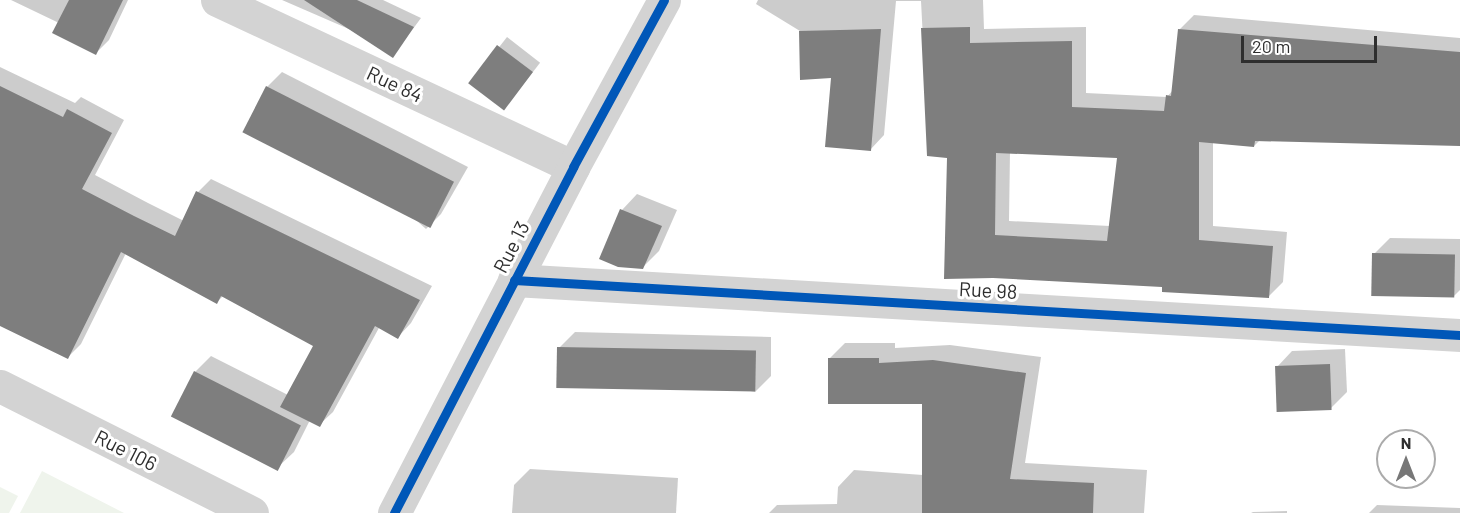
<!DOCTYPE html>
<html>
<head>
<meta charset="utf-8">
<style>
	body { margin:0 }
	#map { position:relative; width:1460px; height:513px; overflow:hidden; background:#fff; font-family:Barlow,sans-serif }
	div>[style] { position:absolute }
	.green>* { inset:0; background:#eff4ec }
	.shadow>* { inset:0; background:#0003; transform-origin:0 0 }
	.building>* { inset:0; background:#7e7e7e; transform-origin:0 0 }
	.minor>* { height:33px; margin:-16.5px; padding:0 16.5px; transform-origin:16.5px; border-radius:16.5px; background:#d3d3d3 }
	.tertiary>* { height:33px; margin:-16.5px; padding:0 16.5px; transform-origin:16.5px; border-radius:16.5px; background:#d3d3d3 }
	.cycleway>* { height:9px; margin:-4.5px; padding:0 4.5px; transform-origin:4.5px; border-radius:4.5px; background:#0057b8 }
	span { translate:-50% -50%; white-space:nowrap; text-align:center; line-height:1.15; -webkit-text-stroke:6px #fff; paint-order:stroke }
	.street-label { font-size:20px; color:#2e2e2e }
	.north { position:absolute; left:1376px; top:429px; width:60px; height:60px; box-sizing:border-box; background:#fff; border:2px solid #ababab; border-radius:50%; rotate:0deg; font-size:16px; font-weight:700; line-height:24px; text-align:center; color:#2e2e2e }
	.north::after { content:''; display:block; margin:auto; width:21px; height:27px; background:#777; clip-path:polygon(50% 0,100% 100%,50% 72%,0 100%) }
	.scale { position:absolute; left:1241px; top:36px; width:136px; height:27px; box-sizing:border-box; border:3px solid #2e2e2e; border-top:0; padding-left:8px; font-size:18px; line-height:21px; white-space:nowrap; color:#2e2e2e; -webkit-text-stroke:4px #fff; paint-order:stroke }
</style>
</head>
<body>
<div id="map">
	<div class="green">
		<div style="clip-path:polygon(42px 471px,124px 513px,20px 513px)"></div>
		<div style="clip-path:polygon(0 487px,18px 496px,9px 513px,0 513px)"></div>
	</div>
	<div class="shadow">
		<div style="clip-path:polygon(11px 0,128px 0,109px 40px,96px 53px,59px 23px)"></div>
		<div style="clip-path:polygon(282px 0,383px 0,421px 18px,393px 56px,358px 33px)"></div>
		<div style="clip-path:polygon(evenodd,758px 0,983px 0,984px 29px,1086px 27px,1086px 93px,1167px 97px,1173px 90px,1179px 30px,1194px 15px,1460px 38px,1460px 144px,1260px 140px,1254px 146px,1213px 142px,1213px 226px,1287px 232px,1283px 282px,1269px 296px,1163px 285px,993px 276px,949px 157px,929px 155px,921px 1px,896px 1px,884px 135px,870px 150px,832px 77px,801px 78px,800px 31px,756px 4px,758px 0,1010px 152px,1119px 157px,1110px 226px,1009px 221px,1010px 152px)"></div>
		<div style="left:507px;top:37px;width:42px;height:58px;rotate:38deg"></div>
		<div style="clip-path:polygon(0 67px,75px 103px,81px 97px,124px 120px,95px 175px,148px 203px,184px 221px,198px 192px,211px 179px,432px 286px,411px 323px,398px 337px,380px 326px,333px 412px,319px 425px,310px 420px,294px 452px,278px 467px,195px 372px,211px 356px,288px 395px,315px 345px,223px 296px,217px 302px,126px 253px,81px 344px,68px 357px,0 321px)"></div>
		<div style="clip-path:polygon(282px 72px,468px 167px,441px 214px,426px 229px,267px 87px)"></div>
		<div style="clip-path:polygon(637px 194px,677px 210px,659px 251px,643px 267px,601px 258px,622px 210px)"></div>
		<div style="clip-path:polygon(1390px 238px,1460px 239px,1460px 290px,1454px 296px,1374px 254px)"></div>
		<div style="clip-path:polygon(575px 332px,771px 337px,771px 376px,755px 392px,559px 348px)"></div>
		<div style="clip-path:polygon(845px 343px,895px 343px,895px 348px,950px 345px,1041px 357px,1025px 463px,1147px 470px,1144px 513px,769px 513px,777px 505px,837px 504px,838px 487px,854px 470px,923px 475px,923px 402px,829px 359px)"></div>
		<div style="clip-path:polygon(1345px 349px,1347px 392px,1331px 408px,1277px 367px,1292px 351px)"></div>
		<div style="clip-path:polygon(530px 469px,678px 478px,676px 513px,512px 513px,514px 485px)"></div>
		<div style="clip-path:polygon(1377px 505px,1460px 508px,1460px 513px,1369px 513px)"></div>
		<div style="clip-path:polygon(1287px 511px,1287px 513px,1251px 513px,1253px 512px)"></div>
	</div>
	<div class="building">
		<div style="clip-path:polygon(69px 0,123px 0,96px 55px,52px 33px)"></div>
		<div style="clip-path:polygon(304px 0,357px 0,414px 27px,393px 58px)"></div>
		<div style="clip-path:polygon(evenodd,970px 27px,970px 43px,1072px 41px,1072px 107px,1164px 111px,1166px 95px,1171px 96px,1178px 29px,1460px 52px,1460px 146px,1255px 141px,1254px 147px,1199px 142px,1199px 240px,1273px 246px,1269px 298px,1162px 292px,1162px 287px,993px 278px,944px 279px,947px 158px,927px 156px,921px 28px,970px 27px,996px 153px,1117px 158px,1107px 241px,995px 235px,996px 153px)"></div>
		<div style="clip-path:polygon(881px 29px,871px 151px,825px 147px,831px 78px,800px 80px,799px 31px)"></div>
		<div style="left:497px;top:45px;width:45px;height:48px;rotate:37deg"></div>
		<div style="clip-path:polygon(0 86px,63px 117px,67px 109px,112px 133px,82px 189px,134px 216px,175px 236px,196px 191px,420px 300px,398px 339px,375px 326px,320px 427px,280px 407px,313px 346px,221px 296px,217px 304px,121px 252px,68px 359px,0 326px)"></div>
		<div style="left:266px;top:86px;width:211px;height:52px;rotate:27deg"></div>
		<div style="clip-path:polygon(620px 209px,662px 226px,643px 269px,618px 267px,599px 259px)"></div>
		<div style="left:1372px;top:253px;width:83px;height:43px;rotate:1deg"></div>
		<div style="left:557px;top:347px;width:199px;height:41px;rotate:1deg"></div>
		<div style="clip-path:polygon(828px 358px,879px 358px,879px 363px,933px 360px,1026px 373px,1010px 479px,1094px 483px,1093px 513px,922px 513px,922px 404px,828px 404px)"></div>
		<div style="left:1330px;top:364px;width:46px;height:55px;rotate:88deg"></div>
		<div style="left:194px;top:371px;width:120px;height:51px;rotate:27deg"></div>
	</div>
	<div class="minor">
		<div style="left:217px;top:0;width:393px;rotate:25.1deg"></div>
		<div style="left:514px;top:280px;width:948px;rotate:3.33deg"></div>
		<div style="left:0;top:386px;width:282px;rotate:26.7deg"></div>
	</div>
	<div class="tertiary">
		<div style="left:394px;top:513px;width:390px;rotate:-62.6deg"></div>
		<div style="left:573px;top:167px;width:190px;rotate:-61.4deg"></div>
	</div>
	<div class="cycleway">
		<div style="left:514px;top:280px;width:948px;rotate:3.33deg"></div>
		<div style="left:394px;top:513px;width:390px;rotate:-62.6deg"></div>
		<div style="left:573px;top:167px;width:190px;rotate:-61.4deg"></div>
	</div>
	<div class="street-label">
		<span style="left:395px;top:84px;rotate:25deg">Rue 84</span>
		<span style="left:511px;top:247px;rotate:-63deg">Rue 13</span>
		<span style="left:988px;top:290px;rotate:3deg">Rue 98</span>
		<span style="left:126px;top:450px;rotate:27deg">Rue 106</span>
	</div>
	<div class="north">N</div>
	<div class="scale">20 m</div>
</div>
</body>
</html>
